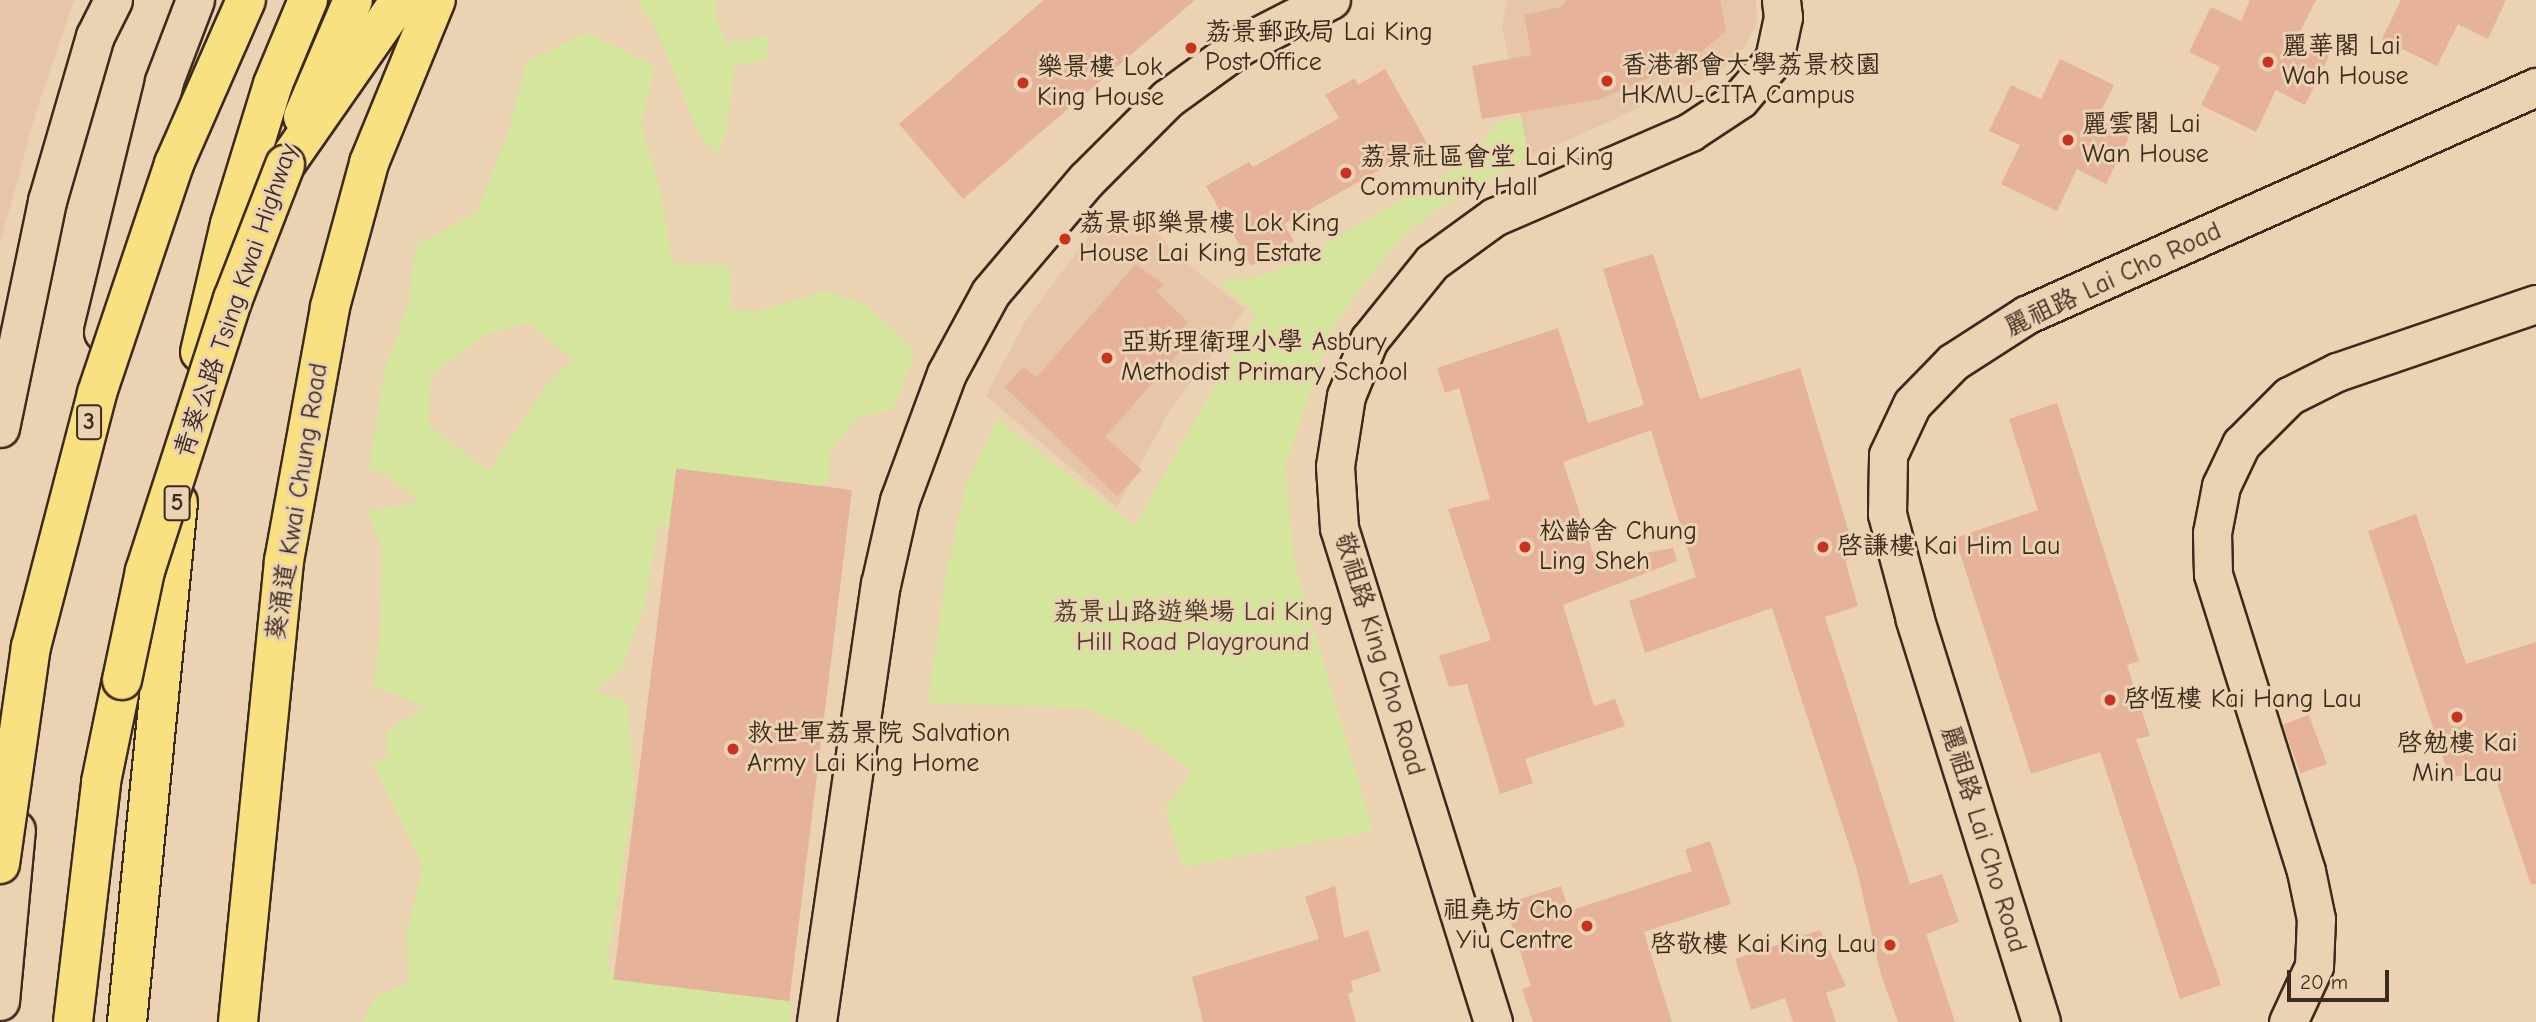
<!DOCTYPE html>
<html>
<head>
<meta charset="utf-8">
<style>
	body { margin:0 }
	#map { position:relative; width:2536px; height:1022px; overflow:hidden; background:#ebd2b3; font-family:"Comic Neue","LXGW WenKai TC",sans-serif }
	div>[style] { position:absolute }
	.built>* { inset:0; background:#e6c5a9 }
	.green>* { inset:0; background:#d3e69b }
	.building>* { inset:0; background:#e6b29a; transform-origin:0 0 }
	.roads { filter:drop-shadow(2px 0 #3b2a1e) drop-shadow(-2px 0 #3b2a1e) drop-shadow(0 2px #3b2a1e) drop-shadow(0 -2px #3b2a1e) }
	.tertiary>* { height:37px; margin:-18.5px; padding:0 18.5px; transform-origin:18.5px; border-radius:18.5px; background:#ebd2b3 }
	.secondary>* { height:38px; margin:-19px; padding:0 19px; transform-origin:19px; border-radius:19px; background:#ebd2b3 }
	.trunk>* { height:38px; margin:-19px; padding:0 19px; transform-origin:19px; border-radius:19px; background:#f9e181 }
	.motorway>* { height:38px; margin:-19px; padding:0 19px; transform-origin:19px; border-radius:19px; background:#f9e181 }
	.bridges { filter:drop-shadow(2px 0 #3b2a1e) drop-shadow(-2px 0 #3b2a1e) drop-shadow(0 2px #3b2a1e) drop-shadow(0 -2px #3b2a1e) }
	.motorway-bridge>* { height:38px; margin:-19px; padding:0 19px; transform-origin:19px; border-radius:19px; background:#f9e181 }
	.dots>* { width:19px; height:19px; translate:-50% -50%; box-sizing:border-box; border:4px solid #ebd2b3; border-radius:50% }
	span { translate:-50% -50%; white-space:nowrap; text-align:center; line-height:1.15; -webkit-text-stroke:6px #ebd2b3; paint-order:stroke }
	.shield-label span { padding:2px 5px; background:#ebd2b3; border:2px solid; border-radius:5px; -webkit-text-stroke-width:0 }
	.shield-label { font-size:24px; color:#3b2a1e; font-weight:700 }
	.poi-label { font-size:26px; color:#3b2a1e }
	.left { translate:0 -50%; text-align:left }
	.right { translate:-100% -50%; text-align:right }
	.street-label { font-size:26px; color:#3b2a1e }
	.park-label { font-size:26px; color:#4a3d2a }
	.scale { position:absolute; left:2287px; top:970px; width:102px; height:32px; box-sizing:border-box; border:4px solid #3b2a1e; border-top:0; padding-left:9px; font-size:21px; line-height:24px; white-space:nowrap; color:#3b2a1e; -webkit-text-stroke:5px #ebd2b3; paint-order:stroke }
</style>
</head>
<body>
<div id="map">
	<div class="built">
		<div style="clip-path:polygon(0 0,74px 0,36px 112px,0 244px)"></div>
		<div style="clip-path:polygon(1507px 0,1756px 0,1757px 21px,1746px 46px,1722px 70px,1529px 158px,1502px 26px)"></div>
		<div style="clip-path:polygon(1123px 213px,1151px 221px,1172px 252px,1245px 309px,1169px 412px,1117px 507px,986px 396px,1026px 320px,1088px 237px,1101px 221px)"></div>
	</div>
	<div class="green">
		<div style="clip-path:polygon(636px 0,718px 0,714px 11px,726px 43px,768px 36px,766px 60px,735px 65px,727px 128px,718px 156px,698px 132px,656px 29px)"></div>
		<div style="clip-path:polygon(evenodd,587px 33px,655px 66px,641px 124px,660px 191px,673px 263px,730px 266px,731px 309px,754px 312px,825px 291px,866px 304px,915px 352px,894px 409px,857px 418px,830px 453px,828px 484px,770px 491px,747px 533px,658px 526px,645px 604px,621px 670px,594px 691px,627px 701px,635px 788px,606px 970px,770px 992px,793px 1003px,790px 1022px,363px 1022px,376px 996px,409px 984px,406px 935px,423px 866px,372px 763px,387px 758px,387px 731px,426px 706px,373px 686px,381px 628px,382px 549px,368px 511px,420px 502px,384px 473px,369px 470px,384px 372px,408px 306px,416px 245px,476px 213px,507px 137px,527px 61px,587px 33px,528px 323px,574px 360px,550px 381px,488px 471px,429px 425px,430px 376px,486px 334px,528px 323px)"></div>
		<div style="clip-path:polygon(1521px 117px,1529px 158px,1436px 210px,1400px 239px,1356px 293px,1330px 333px,1285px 468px,1294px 562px,1373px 831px,1183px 867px,1165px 810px,1192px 772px,1138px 731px,1084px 708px,928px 703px,946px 575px,966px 485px,997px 419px,1135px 526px,1256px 314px,1222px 285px,1224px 280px,1254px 278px,1289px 265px,1475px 157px,1496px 123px)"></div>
	</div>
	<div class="building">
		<div style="clip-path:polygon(1044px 0,1195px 0,963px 199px,899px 124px)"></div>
		<div style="clip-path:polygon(1566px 0,1720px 0,1726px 31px,1694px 58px,1600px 99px,1482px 119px,1472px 66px,1532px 55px,1524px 15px,1561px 7px)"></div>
		<div style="clip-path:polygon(2250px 0,2316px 0,2296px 40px,2329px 56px,2305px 105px,2276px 90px,2256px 132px,2201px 105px,2220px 67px,2189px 52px,2211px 7px,2241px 21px)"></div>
		<div style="clip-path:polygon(2401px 0,2506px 0,2488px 39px,2458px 24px,2437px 66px,2382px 39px)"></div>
		<div style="clip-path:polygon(2060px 59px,2114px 85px,2097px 119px,2130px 135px,2106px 184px,2077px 169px,2057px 211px,2001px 184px,2020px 145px,1989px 131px,2011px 85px,2041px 99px)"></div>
		<div style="clip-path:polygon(1385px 69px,1427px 143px,1284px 224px,1294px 241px,1251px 266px,1206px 186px,1249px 162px,1253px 167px,1339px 118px,1325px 95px,1355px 78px,1358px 85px)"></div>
		<div style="clip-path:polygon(1653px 254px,1700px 399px,1800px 368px,1856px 556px,1845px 560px,1858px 606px,1825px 617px,1910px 884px,1942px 874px,1959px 922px,1926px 934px,1955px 1022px,1898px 1022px,1881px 975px,1857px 870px,1772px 608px,1645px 653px,1629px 601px,1696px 577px,1651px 430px,1563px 462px,1596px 562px,1673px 548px,1677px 561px,1563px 605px,1594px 706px,1615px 699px,1625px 726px,1525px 759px,1533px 783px,1500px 794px,1467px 684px,1449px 687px,1439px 656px,1491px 640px,1448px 509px,1490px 499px,1459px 388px,1445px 393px,1437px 368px,1558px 328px,1588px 423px,1644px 405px,1603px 269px)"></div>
		<div style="clip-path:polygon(1136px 264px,1164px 285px,1156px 291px,1188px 322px,1177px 335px,1187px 344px,1105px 437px,1142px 470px,1117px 496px,1005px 387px,1023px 367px,1037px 377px)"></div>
		<div style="clip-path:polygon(2057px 403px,2139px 661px,2127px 665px,2150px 736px,2136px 739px,2221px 985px,2180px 999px,2100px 752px,2031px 774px,1955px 538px,2038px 510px,2009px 419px)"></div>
		<div style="left:852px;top:490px;width:515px;height:177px;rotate:97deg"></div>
		<div style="clip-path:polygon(2416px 514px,2466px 664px,2536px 642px,2536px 884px,2531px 885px,2491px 765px,2450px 779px,2368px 531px)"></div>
		<div style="left:2309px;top:715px;width:52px;height:28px;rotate:70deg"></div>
		<div style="clip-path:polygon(1710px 841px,1731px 904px,1644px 932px,1672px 1022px,1533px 1022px,1522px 989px,1531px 986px,1505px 904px,1561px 886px,1569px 911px,1692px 871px,1685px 850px)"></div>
		<div style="clip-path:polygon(1335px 886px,1344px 938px,1368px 930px,1381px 971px,1351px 981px,1353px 992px,1348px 994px,1356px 1022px,1203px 1022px,1192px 977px,1319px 939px,1305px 897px)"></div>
		<div style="clip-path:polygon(1820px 930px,1846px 986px,1826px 993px,1836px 1022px,1793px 1022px,1785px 998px,1751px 1010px,1735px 959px)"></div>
	</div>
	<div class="roads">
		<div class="tertiary">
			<div style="left:103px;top:332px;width:258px;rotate:-76.3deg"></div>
			<div style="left:164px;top:81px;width:87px;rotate:-69.1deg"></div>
			<div style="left:0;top:428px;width:232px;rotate:-78.3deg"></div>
			<div style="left:47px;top:201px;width:172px;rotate:-73.8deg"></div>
			<div style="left:95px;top:36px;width:40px;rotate:-63.4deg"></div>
			<div style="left:0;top:1001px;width:172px;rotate:-84.7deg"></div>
			<div style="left:1493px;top:1022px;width:517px;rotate:-107.31deg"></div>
			<div style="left:1339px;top:528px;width:62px;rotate:-93.7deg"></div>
			<div style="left:1335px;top:466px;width:71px;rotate:-81.1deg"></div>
			<div style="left:1346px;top:396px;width:61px;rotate:-67.7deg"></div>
			<div style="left:1369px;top:340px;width:100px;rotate:-51.1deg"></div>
			<div style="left:1432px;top:262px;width:77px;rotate:-36deg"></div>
			<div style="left:1494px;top:217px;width:214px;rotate:-23.4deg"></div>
			<div style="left:1690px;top:132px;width:60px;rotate:-33.4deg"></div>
			<div style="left:1740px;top:99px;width:52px;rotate:-49.6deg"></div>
			<div style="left:1774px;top:59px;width:43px;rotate:-77.9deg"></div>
			<div style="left:1783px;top:17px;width:17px;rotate:-97deg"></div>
			<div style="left:2041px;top:1022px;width:422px;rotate:-107.4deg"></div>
			<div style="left:1915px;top:619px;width:109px;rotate:-104.9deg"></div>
			<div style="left:1887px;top:514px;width:59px;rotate:-89deg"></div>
			<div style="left:1888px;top:455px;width:56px;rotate:-64.8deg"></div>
			<div style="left:1912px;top:404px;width:59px;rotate:-45.7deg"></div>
			<div style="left:1953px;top:362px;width:87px;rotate:-32.8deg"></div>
			<div style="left:2026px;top:315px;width:559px;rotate:-24.09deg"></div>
			<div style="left:2288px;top:1022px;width:62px;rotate:-65.1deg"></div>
			<div style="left:2314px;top:966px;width:47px;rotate:-87.6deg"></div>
			<div style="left:2316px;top:919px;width:49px;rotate:-101.8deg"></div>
			<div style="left:2306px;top:871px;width:311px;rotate:-107.4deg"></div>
			<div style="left:2213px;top:574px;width:41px;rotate:-91.4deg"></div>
			<div style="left:2212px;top:533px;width:48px;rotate:-79.2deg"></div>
			<div style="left:2221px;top:486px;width:47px;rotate:-64.5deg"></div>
			<div style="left:2241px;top:444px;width:68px;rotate:-45deg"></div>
			<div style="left:2289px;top:396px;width:54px;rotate:-26.6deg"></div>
			<div style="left:2337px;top:372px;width:210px;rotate:-18.9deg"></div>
		</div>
		<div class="secondary">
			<div style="left:817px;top:1022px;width:442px;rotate:-81.7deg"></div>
			<div style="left:881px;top:585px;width:86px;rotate:-77.3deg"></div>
			<div style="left:900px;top:501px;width:135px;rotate:-69.7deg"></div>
			<div style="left:947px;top:374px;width:92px;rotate:-61.5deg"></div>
			<div style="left:991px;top:293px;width:148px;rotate:-49.7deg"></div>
			<div style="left:1087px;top:180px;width:115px;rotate:-45deg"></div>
			<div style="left:1168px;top:99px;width:90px;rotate:-36deg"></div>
			<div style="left:1241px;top:46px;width:101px;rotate:-27.1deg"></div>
		</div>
		<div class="trunk">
			<div style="left:200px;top:352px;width:131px;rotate:-76.8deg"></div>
			<div style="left:230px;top:224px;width:146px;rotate:-72.9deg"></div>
			<div style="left:273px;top:84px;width:91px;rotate:-67.4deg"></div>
			<div style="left:127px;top:1022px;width:522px;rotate:-84.4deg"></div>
			<div style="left:238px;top:1022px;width:463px;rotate:-84.3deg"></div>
			<div style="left:284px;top:561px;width:258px;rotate:-79.7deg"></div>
			<div style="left:330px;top:307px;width:149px;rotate:-74.8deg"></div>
			<div style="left:369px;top:163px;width:176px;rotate:-67.7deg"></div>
		</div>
		<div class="motorway">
			<div style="left:303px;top:117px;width:127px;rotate:-66.9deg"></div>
			<div style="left:285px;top:165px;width:201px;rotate:-55.1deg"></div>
			<div style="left:73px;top:1022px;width:242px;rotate:-83.3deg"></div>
			<div style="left:101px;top:782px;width:104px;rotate:-78.4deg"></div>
		</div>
	</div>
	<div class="bridges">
		<div class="motorway-bridge">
			<div style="left:122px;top:680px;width:111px;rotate:-78.1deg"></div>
			<div style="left:145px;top:571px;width:286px;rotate:-72.1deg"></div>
			<div style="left:233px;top:299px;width:144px;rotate:-68.8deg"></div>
			<div style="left:0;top:864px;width:219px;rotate:-81.9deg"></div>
			<div style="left:31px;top:647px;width:262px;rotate:-75.4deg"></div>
			<div style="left:97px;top:393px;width:242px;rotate:-71.4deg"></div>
			<div style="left:174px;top:164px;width:179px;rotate:-66.3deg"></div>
		</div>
	</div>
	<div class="dots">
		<div style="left:1191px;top:48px;background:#c8321e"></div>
		<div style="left:2268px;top:62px;background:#c8321e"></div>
		<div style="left:1607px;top:81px;background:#c8321e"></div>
		<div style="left:1023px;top:83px;background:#c8321e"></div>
		<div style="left:2068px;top:140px;background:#c8321e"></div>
		<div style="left:1346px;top:173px;background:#c8321e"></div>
		<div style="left:1065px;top:239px;background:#c8321e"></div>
		<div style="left:1107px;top:358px;background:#c8321e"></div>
		<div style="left:1525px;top:547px;background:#c8321e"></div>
		<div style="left:1823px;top:547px;background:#c8321e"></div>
		<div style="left:2110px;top:700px;background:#c8321e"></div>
		<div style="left:2457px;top:717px;background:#c8321e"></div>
		<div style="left:733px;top:749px;background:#c8321e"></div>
		<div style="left:1587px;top:926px;background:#c8321e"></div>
		<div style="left:1890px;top:945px;background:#c8321e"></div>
	</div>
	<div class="shield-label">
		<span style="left:89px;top:422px">3</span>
		<span style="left:177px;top:503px">5</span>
	</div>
	<div class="poi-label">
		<span class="left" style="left:1205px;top:48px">荔景郵政局 Lai King<br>Post Office</span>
		<span class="left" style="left:2282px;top:62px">麗華閣 Lai<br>Wah House</span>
		<span class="left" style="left:1621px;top:81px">香港都會大學荔景校園<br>HKMU-CITA Campus</span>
		<span class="left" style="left:1037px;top:83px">樂景樓 Lok<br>King House</span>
		<span class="left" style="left:2082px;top:140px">麗雲閣 Lai<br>Wan House</span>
		<span class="left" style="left:1360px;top:173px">荔景社區會堂 Lai King<br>Community Hall</span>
		<span class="left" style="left:1079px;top:239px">荔景邨樂景樓 Lok King<br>House Lai King Estate</span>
		<span class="left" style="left:1121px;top:358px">亞斯理衛理小學 Asbury<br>Methodist Primary School</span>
		<span class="left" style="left:1539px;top:547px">松齡舍 Chung<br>Ling Sheh</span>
		<span class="left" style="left:1837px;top:547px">啓謙樓 Kai Him Lau</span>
		<span class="left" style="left:2124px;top:700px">啓恆樓 Kai Hang Lau</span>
		<span class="left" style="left:747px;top:749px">救世軍荔景院 Salvation<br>Army Lai King Home</span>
		<span style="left:2457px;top:759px">啓勉樓 Kai<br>Min Lau</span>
		<span class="right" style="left:1573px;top:926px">祖堯坊 Cho<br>Yiu Centre</span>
		<span class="right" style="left:1876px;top:945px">啓敬樓 Kai King Lau</span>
	</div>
	<div class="street-label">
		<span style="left:2113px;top:280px;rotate:-25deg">麗祖路 Lai Cho Road</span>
		<span style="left:237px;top:301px;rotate:-71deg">青葵公路 Tsing Kwai Highway</span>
		<span style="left:298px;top:502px;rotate:-81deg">葵涌道 Kwai Chung Road</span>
		<span style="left:1379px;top:654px;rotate:73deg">敬祖路 King Cho Road</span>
		<span style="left:1983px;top:839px;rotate:73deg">麗祖路 Lai Cho Road</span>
	</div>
	<div class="park-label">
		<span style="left:1193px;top:628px">荔景山路遊樂場 Lai King<br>Hill Road Playground</span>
	</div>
	<div class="scale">20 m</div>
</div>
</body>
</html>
